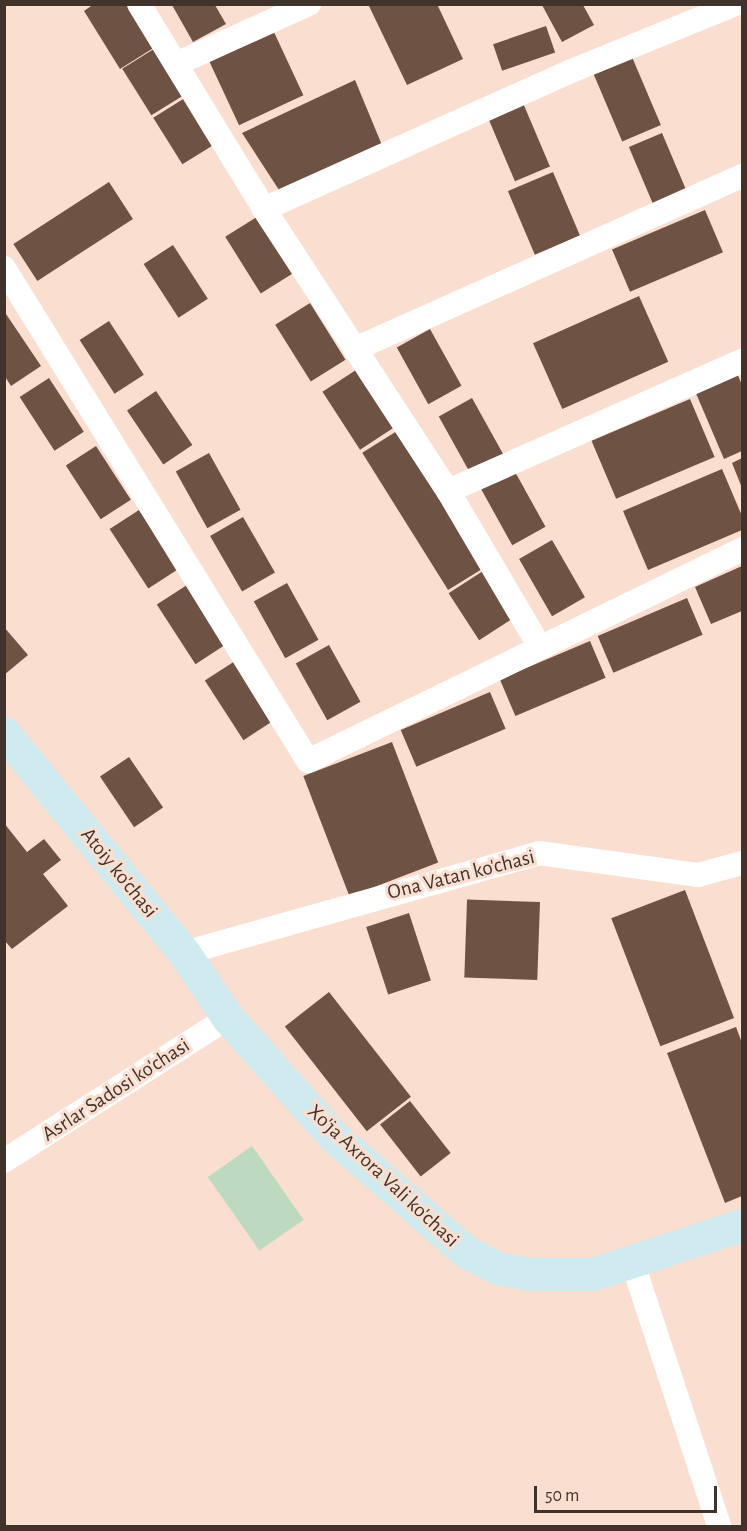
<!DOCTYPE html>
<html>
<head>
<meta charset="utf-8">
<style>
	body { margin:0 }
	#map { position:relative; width:747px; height:1531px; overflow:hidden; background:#fadfd1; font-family:"Alegreya Sans",sans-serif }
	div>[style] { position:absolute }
	.green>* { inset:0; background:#bddac1; transform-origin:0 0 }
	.building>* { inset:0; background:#6e5243; transform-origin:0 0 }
	.street>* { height:24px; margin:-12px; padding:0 12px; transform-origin:12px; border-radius:12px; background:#fff }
	.secondary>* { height:33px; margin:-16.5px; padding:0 16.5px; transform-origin:16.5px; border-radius:16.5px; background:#cfebf0 }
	span { translate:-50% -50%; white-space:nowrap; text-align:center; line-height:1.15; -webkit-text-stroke:6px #fadfd1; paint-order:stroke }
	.street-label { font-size:21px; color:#40332c }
	.frame { position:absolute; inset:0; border:6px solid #40332c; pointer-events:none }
	.scale { position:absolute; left:534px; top:1486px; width:183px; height:27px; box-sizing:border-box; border:3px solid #40332c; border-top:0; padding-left:8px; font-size:18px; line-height:21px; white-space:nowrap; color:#40332c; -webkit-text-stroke:4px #fadfd1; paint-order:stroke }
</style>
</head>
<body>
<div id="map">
	<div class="green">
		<div style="left:252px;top:1146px;width:90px;height:54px;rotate:55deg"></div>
	</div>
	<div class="building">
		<div style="clip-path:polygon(94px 4px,128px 4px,155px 47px,120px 69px,84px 11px)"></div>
		<div style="clip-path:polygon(368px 4px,437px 4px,463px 59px,407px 85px)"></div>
		<div style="clip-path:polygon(172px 5px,215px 5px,226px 24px,193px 42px)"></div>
		<div style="clip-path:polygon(542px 5px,583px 5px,594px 25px,562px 42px)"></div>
		<div style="left:546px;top:26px;width:28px;height:56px;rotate:71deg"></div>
		<div style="left:273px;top:30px;width:72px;height:71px;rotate:65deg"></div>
		<div style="left:157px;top:47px;width:55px;height:41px;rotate:58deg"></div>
		<div style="left:632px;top:57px;width:74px;height:42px;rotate:67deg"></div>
		<div style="clip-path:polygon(355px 80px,384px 150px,281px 193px,242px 133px)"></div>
		<div style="left:188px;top:96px;width:55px;height:41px;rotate:58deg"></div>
		<div style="left:523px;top:103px;width:69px;height:38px;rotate:67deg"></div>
		<div style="left:662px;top:133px;width:61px;height:36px;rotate:67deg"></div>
		<div style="left:553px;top:172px;width:69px;height:49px;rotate:67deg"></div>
		<div style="left:109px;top:182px;width:44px;height:114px;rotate:57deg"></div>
		<div style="left:705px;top:210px;width:46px;height:101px;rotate:67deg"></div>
		<div style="left:260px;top:215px;width:67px;height:41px;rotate:58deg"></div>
		<div style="left:173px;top:245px;width:64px;height:35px;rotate:57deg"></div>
		<div style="left:639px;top:296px;width:72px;height:116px;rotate:66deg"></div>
		<div style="left:310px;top:303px;width:67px;height:41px;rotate:58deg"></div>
		<div style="clip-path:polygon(4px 311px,41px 366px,11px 386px,4px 375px)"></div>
		<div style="left:109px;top:321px;width:64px;height:35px;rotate:57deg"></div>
		<div style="left:430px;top:329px;width:65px;height:38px;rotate:61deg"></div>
		<div style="left:356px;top:370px;width:69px;height:40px;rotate:57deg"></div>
		<div style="clip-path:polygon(737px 373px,742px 385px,742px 451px,724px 459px,695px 391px)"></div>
		<div style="left:49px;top:378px;width:64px;height:35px;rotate:57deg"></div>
		<div style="left:156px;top:391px;width:65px;height:35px;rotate:56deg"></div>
		<div style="left:472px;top:398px;width:65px;height:38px;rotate:61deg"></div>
		<div style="left:690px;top:399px;width:63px;height:107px;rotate:67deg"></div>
		<div style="left:397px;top:431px;width:162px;height:41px;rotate:58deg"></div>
		<div style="left:96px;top:446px;width:64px;height:36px;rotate:57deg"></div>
		<div style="left:209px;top:453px;width:65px;height:38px;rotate:61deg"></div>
		<div style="clip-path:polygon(742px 458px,742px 488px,732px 463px)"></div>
		<div style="clip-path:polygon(722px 469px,742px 516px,742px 530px,648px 570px,623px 511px)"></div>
		<div style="left:514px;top:470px;width:65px;height:38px;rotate:61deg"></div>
		<div style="left:139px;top:510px;width:71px;height:35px;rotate:57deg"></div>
		<div style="left:243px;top:517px;width:64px;height:38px;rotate:60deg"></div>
		<div style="left:552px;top:540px;width:66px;height:38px;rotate:60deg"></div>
		<div style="clip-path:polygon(742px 566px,742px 611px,711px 624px,695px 587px)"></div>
		<div style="left:483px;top:571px;width:56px;height:41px;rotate:57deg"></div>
		<div style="left:287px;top:583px;width:65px;height:38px;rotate:61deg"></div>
		<div style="left:187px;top:585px;width:71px;height:36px;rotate:57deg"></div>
		<div style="left:687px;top:598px;width:40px;height:97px;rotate:67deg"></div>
		<div style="clip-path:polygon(4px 627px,28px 655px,4px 675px)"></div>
		<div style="left:590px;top:641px;width:40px;height:98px;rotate:67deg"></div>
		<div style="left:329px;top:645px;width:65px;height:38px;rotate:61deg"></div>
		<div style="left:235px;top:661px;width:71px;height:36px;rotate:57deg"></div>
		<div style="left:490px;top:692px;width:40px;height:97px;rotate:67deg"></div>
		<div style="left:392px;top:742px;width:129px;height:95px;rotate:69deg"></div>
		<div style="left:129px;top:757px;width:61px;height:35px;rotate:56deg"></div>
		<div style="clip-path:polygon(4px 823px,27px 852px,44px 839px,61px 860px,43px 874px,68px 906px,12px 949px,4px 940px)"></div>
		<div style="left:685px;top:890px;width:137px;height:79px;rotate:69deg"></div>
		<div style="left:540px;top:902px;width:78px;height:73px;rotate:92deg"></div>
		<div style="left:409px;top:913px;width:71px;height:45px;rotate:72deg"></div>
		<div style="left:329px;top:992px;width:133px;height:56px;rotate:52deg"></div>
		<div style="clip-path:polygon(736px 1027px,742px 1043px,742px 1196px,725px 1203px,667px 1053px)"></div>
		<div style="left:410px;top:1101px;width:66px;height:38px;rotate:52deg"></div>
	</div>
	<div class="street">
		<div style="left:139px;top:4px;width:240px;rotate:58.6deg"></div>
		<div style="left:264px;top:209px;width:337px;rotate:56.9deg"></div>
		<div style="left:448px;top:491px;width:181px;rotate:59.5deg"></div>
		<div style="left:176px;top:64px;width:146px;rotate:-24.3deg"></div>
		<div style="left:264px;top:209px;width:334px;rotate:-24.2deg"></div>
		<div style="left:569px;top:72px;width:180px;rotate:-22.2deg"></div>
		<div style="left:4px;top:268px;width:579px;rotate:58.34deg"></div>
		<div style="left:308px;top:761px;width:483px;rotate:-26deg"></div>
		<div style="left:355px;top:349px;width:424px;rotate:-24.1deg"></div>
		<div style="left:448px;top:491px;width:321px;rotate:-23.9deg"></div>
		<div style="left:184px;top:953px;width:369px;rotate:-15.7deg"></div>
		<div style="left:539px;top:853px;width:161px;rotate:7.9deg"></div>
		<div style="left:698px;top:875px;width:46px;rotate:-15.3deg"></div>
		<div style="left:4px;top:1161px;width:266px;rotate:-32.6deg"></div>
		<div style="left:633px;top:1264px;width:276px;rotate:71.8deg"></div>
	</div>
	<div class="secondary">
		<div style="left:4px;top:733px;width:284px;rotate:50.7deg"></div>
		<div style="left:184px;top:953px;width:78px;rotate:55.9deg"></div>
		<div style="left:228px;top:1018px;width:158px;rotate:48.3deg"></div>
		<div style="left:333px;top:1136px;width:176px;rotate:41.1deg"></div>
		<div style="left:466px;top:1252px;width:35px;rotate:27deg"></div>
		<div style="left:497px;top:1268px;width:33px;rotate:11deg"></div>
		<div style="left:529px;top:1274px;width:64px"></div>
		<div style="left:593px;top:1274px;width:157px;rotate:-18.2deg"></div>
	</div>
	<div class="street-label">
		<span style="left:119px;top:873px;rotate:51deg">Atoiy ko'chasi</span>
		<span style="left:461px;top:875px;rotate:-14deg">Ona Vatan ko'chasi</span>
		<span style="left:116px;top:1090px;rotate:-33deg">Asrlar Sadosi ko'chasi</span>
		<span style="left:383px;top:1176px;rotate:43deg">Xo'ja Axrora Vali ko'chasi</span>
	</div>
	<div class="frame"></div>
	<div class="scale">50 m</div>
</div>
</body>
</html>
